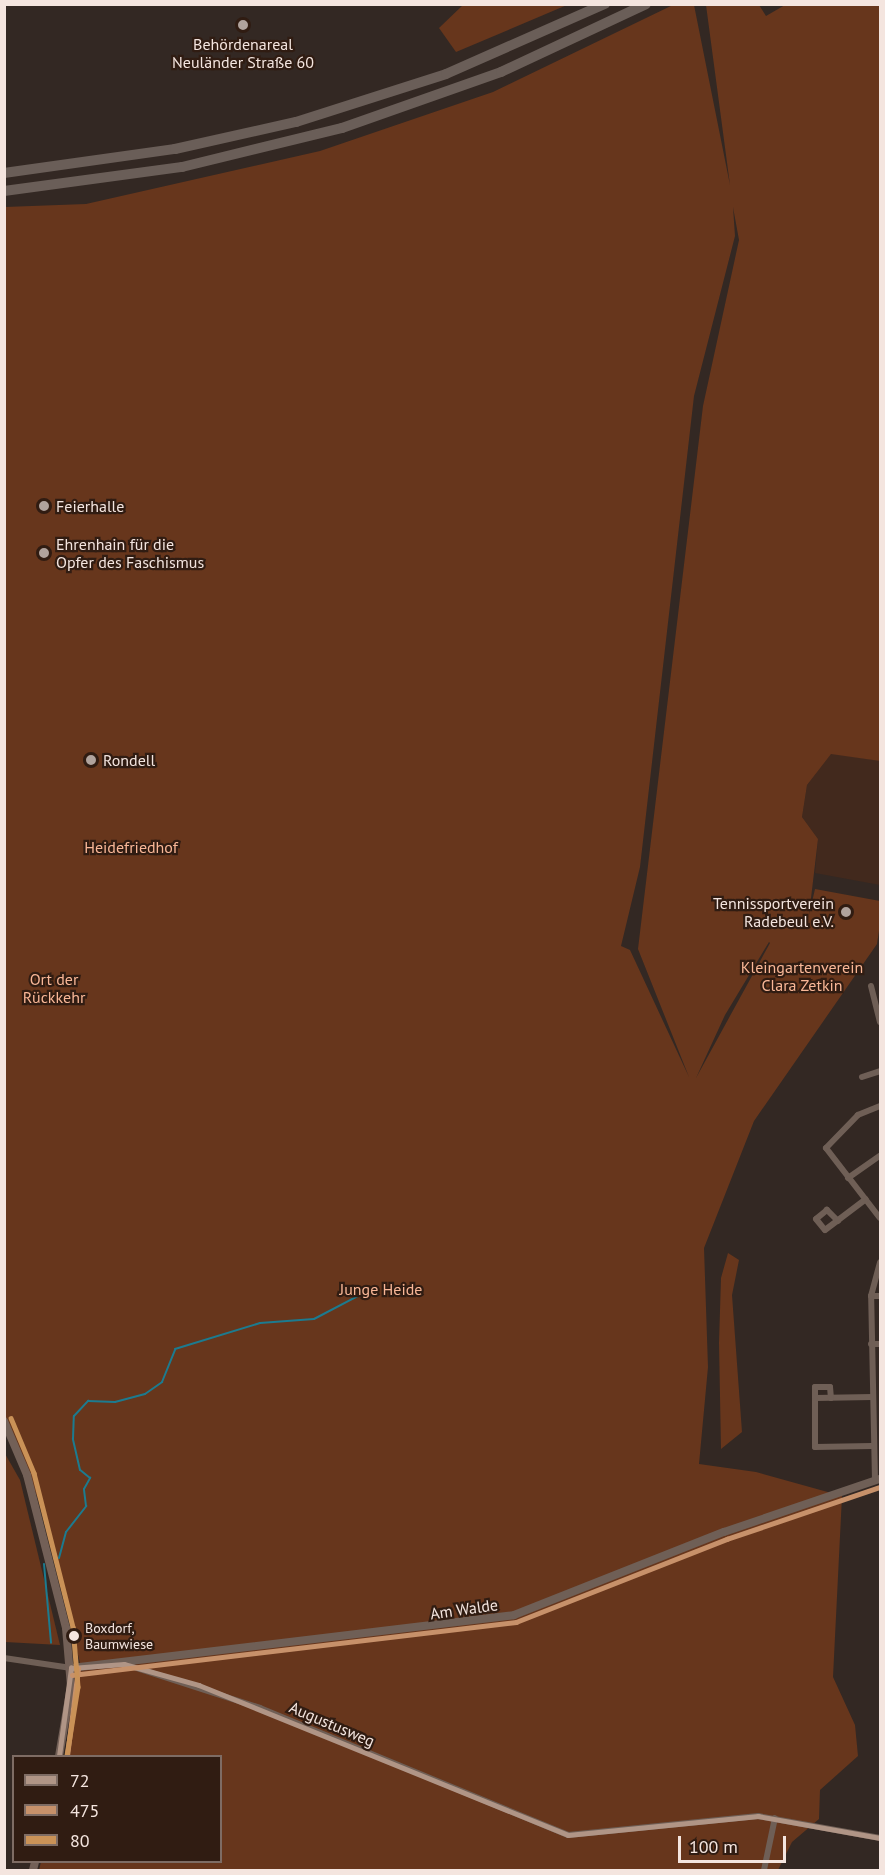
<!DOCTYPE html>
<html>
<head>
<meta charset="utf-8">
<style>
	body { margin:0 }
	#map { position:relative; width:885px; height:1875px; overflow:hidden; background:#332823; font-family:"PT Sans",sans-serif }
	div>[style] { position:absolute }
	.built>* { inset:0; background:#42291d }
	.green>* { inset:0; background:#67361c }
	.stream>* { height:2px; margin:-1px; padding:0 1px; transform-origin:1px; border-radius:1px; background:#1c7b8f }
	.minor>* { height:6px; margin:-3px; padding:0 3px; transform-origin:3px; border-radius:3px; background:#6f5f56 }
	.tertiary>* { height:8px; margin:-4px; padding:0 4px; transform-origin:4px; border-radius:4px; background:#6f5f56 }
	.secondary>* { height:8px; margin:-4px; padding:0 4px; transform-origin:4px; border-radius:4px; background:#736057 }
	.motorway>* { height:10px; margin:-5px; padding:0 5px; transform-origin:5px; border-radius:5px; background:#6a5e58 }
	.bus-1>* { height:4.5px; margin:-2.25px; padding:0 2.25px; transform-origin:2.25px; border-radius:2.25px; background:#b09586 }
	.bus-2>* { height:4.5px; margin:-2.25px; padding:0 2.25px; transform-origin:2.25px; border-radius:2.25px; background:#c7916a }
	.bus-3>* { height:4.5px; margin:-2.25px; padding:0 2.25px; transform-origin:2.25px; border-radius:2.25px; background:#ca9257 }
	.dots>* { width:16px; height:16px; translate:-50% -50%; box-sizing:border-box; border:3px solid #301c12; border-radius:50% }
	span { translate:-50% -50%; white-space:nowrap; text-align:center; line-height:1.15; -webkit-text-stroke:4.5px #301c12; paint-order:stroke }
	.bus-label { font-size:14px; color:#f4e5df }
	.left { translate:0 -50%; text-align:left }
	.poi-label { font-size:16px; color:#f4e5df }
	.right { translate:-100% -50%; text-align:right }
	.park-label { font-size:16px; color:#f9b797 }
	.street-label { font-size:16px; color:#f4e5df }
	.frame { position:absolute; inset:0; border:6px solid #f4e5df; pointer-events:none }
	.legend { position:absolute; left:12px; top:1755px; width:210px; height:108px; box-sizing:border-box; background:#301c12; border:2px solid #7e6c64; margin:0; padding:8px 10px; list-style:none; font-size:18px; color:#f4e5df }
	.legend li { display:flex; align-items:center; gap:12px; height:30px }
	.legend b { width:30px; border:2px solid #7e6c64 }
	.scale { position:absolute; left:678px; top:1836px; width:108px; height:27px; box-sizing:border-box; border:3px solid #f4e5df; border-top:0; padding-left:8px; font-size:18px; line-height:21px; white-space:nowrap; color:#f4e5df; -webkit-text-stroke:4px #301c12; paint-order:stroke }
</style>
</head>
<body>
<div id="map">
	<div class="built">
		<div style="clip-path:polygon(831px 753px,880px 761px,880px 885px,815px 873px,818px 839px,802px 817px,807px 785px)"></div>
	</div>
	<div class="green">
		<div style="clip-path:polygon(464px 4px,567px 4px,567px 5px,456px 52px,439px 28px)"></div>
		<div style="clip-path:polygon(evenodd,675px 4px,694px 5px,730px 185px,706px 5px,759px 5px,766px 16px,785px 5px,880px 5px,880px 761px,831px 754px,807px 785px,802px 817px,818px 839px,809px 915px,815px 889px,880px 901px,880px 924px,877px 944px,754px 1121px,704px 1248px,708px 1367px,699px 1464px,756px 1472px,842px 1496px,833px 1677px,855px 1725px,858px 1756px,820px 1790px,819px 1819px,792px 1842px,778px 1870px,39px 1870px,41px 1862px,220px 1862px,220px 1756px,65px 1756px,80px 1663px,46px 1518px,5px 1419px,5px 207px,86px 204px,320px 151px,493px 92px,675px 4px,733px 207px,739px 240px,703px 406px,638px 949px,689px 1077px,630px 950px,621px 946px,640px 867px,694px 396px,735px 236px,733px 207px,675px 4px,769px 942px,770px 943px,696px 1078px,725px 1015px,769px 942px)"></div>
		<div style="clip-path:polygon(728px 1253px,739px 1260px,732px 1295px,742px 1432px,721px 1449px,719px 1343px,721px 1278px)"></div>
		<div style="clip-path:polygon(4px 1452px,20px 1480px,60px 1645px,5px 1642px)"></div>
	</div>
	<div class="stream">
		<div style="left:59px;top:1558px;width:27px;rotate:-75deg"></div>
		<div style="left:66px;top:1532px;width:33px;rotate:-52deg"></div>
		<div style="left:86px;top:1506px;width:17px;rotate:-97deg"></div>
		<div style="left:84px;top:1489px;width:13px;rotate:-61deg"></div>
		<div style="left:90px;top:1478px;width:13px;rotate:-141deg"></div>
		<div style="left:80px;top:1470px;width:32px;rotate:-103deg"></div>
		<div style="left:73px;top:1439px;width:23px;rotate:-88deg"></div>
		<div style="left:74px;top:1416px;width:21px;rotate:-47deg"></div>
		<div style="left:88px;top:1401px;width:27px;rotate:2deg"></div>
		<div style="left:115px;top:1402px;width:31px;rotate:-15deg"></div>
		<div style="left:145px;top:1394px;width:21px;rotate:-35deg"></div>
		<div style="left:162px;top:1382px;width:35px;rotate:-68deg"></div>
		<div style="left:175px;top:1349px;width:89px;rotate:-17deg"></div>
		<div style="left:260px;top:1323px;width:54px;rotate:-4.2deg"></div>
		<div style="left:314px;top:1319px;width:52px;rotate:-27.6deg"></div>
		<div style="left:44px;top:1564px;width:79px;rotate:84.9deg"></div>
	</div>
	<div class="minor">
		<div style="left:871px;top:986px;width:37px;rotate:76deg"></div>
		<div style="left:862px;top:1077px;width:19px;rotate:-18deg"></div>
		<div style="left:880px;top:1106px;width:24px;rotate:158deg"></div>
		<div style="left:858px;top:1115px;width:46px;rotate:134.1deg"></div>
		<div style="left:826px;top:1148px;width:88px;rotate:52.4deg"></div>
		<div style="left:848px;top:1178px;width:39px;rotate:-35deg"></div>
		<div style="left:838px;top:1221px;width:16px;rotate:-135deg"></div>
		<div style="left:827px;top:1210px;width:14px;rotate:141deg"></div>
		<div style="left:816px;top:1219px;width:14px;rotate:51deg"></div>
		<div style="left:825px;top:1230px;width:51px;rotate:-37.1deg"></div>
		<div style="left:871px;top:1296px;width:9px"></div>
		<div style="left:871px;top:1344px;width:9px"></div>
		<div style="left:872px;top:1397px;width:57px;rotate:179deg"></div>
		<div style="left:815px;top:1398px;width:49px;rotate:90deg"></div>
		<div style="left:815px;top:1447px;width:57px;rotate:-1deg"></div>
		<div style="left:815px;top:1398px;width:11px;rotate:-90deg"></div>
		<div style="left:815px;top:1387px;width:15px"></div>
		<div style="left:830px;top:1387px;width:11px;rotate:85deg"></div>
		<div style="left:875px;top:1480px;width:184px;rotate:-91.2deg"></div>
		<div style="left:871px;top:1296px;width:35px;rotate:-75deg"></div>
		<div style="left:4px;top:1658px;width:68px;rotate:8.5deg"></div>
		<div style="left:124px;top:1664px;width:143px;rotate:17.9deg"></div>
		<div style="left:260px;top:1708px;width:333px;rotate:22.4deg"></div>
		<div style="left:568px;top:1835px;width:191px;rotate:-5.7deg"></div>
		<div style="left:758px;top:1816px;width:124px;rotate:10.2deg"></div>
		<div style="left:764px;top:1870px;width:53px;rotate:-78.1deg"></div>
	</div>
	<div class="tertiary">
		<div style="left:71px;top:1668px;width:446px;rotate:-6.8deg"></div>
		<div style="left:514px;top:1615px;width:226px;rotate:-21.6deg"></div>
		<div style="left:724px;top:1532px;width:165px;rotate:-18.8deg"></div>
	</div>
	<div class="secondary">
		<div style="left:4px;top:1421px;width:59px;rotate:66.9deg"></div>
		<div style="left:27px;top:1475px;width:158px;rotate:75.7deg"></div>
		<div style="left:66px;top:1628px;width:58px;rotate:85.1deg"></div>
		<div style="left:71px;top:1686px;width:71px;rotate:99.7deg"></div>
		<div style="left:33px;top:1870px;width:8px;rotate:-76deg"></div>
	</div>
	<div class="motorway">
		<div style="left:4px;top:173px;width:173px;rotate:-8deg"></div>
		<div style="left:175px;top:149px;width:124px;rotate:-12.6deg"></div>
		<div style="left:296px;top:122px;width:157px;rotate:-17.7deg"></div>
		<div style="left:446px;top:74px;width:174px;rotate:-23.8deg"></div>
		<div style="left:4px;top:191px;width:180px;rotate:-7.7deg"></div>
		<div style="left:182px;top:167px;width:165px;rotate:-13.7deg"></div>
		<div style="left:342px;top:128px;width:169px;rotate:-19.4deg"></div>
		<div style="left:501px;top:72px;width:160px;rotate:-25.1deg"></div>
	</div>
	<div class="bus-1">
		<div style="left:71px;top:1668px;width:53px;rotate:-4.3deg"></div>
		<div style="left:124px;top:1664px;width:78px;rotate:15.6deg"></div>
		<div style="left:199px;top:1685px;width:398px;rotate:22.1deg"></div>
		<div style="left:568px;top:1835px;width:191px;rotate:-5.7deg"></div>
		<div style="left:758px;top:1816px;width:124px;rotate:10.2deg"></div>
		<div style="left:59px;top:1756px;width:89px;rotate:-82.2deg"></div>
	</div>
	<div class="bus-2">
		<div style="left:72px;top:1675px;width:447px;rotate:-6.8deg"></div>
		<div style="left:516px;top:1622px;width:227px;rotate:-21.5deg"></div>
		<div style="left:727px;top:1539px;width:162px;rotate:-18.8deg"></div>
		<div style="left:67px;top:1756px;width:88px;rotate:-82.8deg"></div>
	</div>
	<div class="bus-3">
		<div style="left:11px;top:1418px;width:60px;rotate:67.3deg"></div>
		<div style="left:34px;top:1473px;width:159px;rotate:75.8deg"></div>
		<div style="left:73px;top:1627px;width:60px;rotate:85.2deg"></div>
		<div style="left:78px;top:1687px;width:70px;rotate:99.1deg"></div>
	</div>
	<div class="dots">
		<div style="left:243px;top:25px;background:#b0a39d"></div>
		<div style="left:44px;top:506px;background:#b0a39d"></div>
		<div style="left:44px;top:553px;background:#b0a39d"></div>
		<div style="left:91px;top:760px;background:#b0a39d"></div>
		<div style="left:846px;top:912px;background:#b0a39d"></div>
		<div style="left:74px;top:1636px;background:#f4e5df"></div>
	</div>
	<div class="bus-label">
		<span class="left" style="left:85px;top:1636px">Boxdorf,<br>Baumwiese</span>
	</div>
	<div class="poi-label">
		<span style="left:243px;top:53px">Behördenareal<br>Neuländer Straße 60</span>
		<span class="left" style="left:56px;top:506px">Feierhalle</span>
		<span class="left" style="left:56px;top:553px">Ehrenhain für die<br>Opfer des Faschismus</span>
		<span class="left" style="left:103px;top:760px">Rondell</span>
		<span class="right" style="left:834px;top:912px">Tennissportverein<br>Radebeul e.V.</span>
	</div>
	<div class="park-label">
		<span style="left:131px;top:847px">Heidefriedhof</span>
		<span style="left:802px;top:976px">Kleingartenverein<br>Clara Zetkin</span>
		<span style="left:54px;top:988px">Ort der<br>Rückkehr</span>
		<span style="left:381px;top:1289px">Junge Heide</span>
	</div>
	<div class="street-label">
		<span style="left:464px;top:1609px;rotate:-8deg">Am Walde</span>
		<span style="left:332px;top:1724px;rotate:23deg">Augustusweg</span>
	</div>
	<div class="frame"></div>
	<ul class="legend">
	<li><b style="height:8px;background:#b09586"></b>72</li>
	<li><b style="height:8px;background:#c7916a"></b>475</li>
	<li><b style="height:8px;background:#ca9257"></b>80</li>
	</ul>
	<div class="scale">100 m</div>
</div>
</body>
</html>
